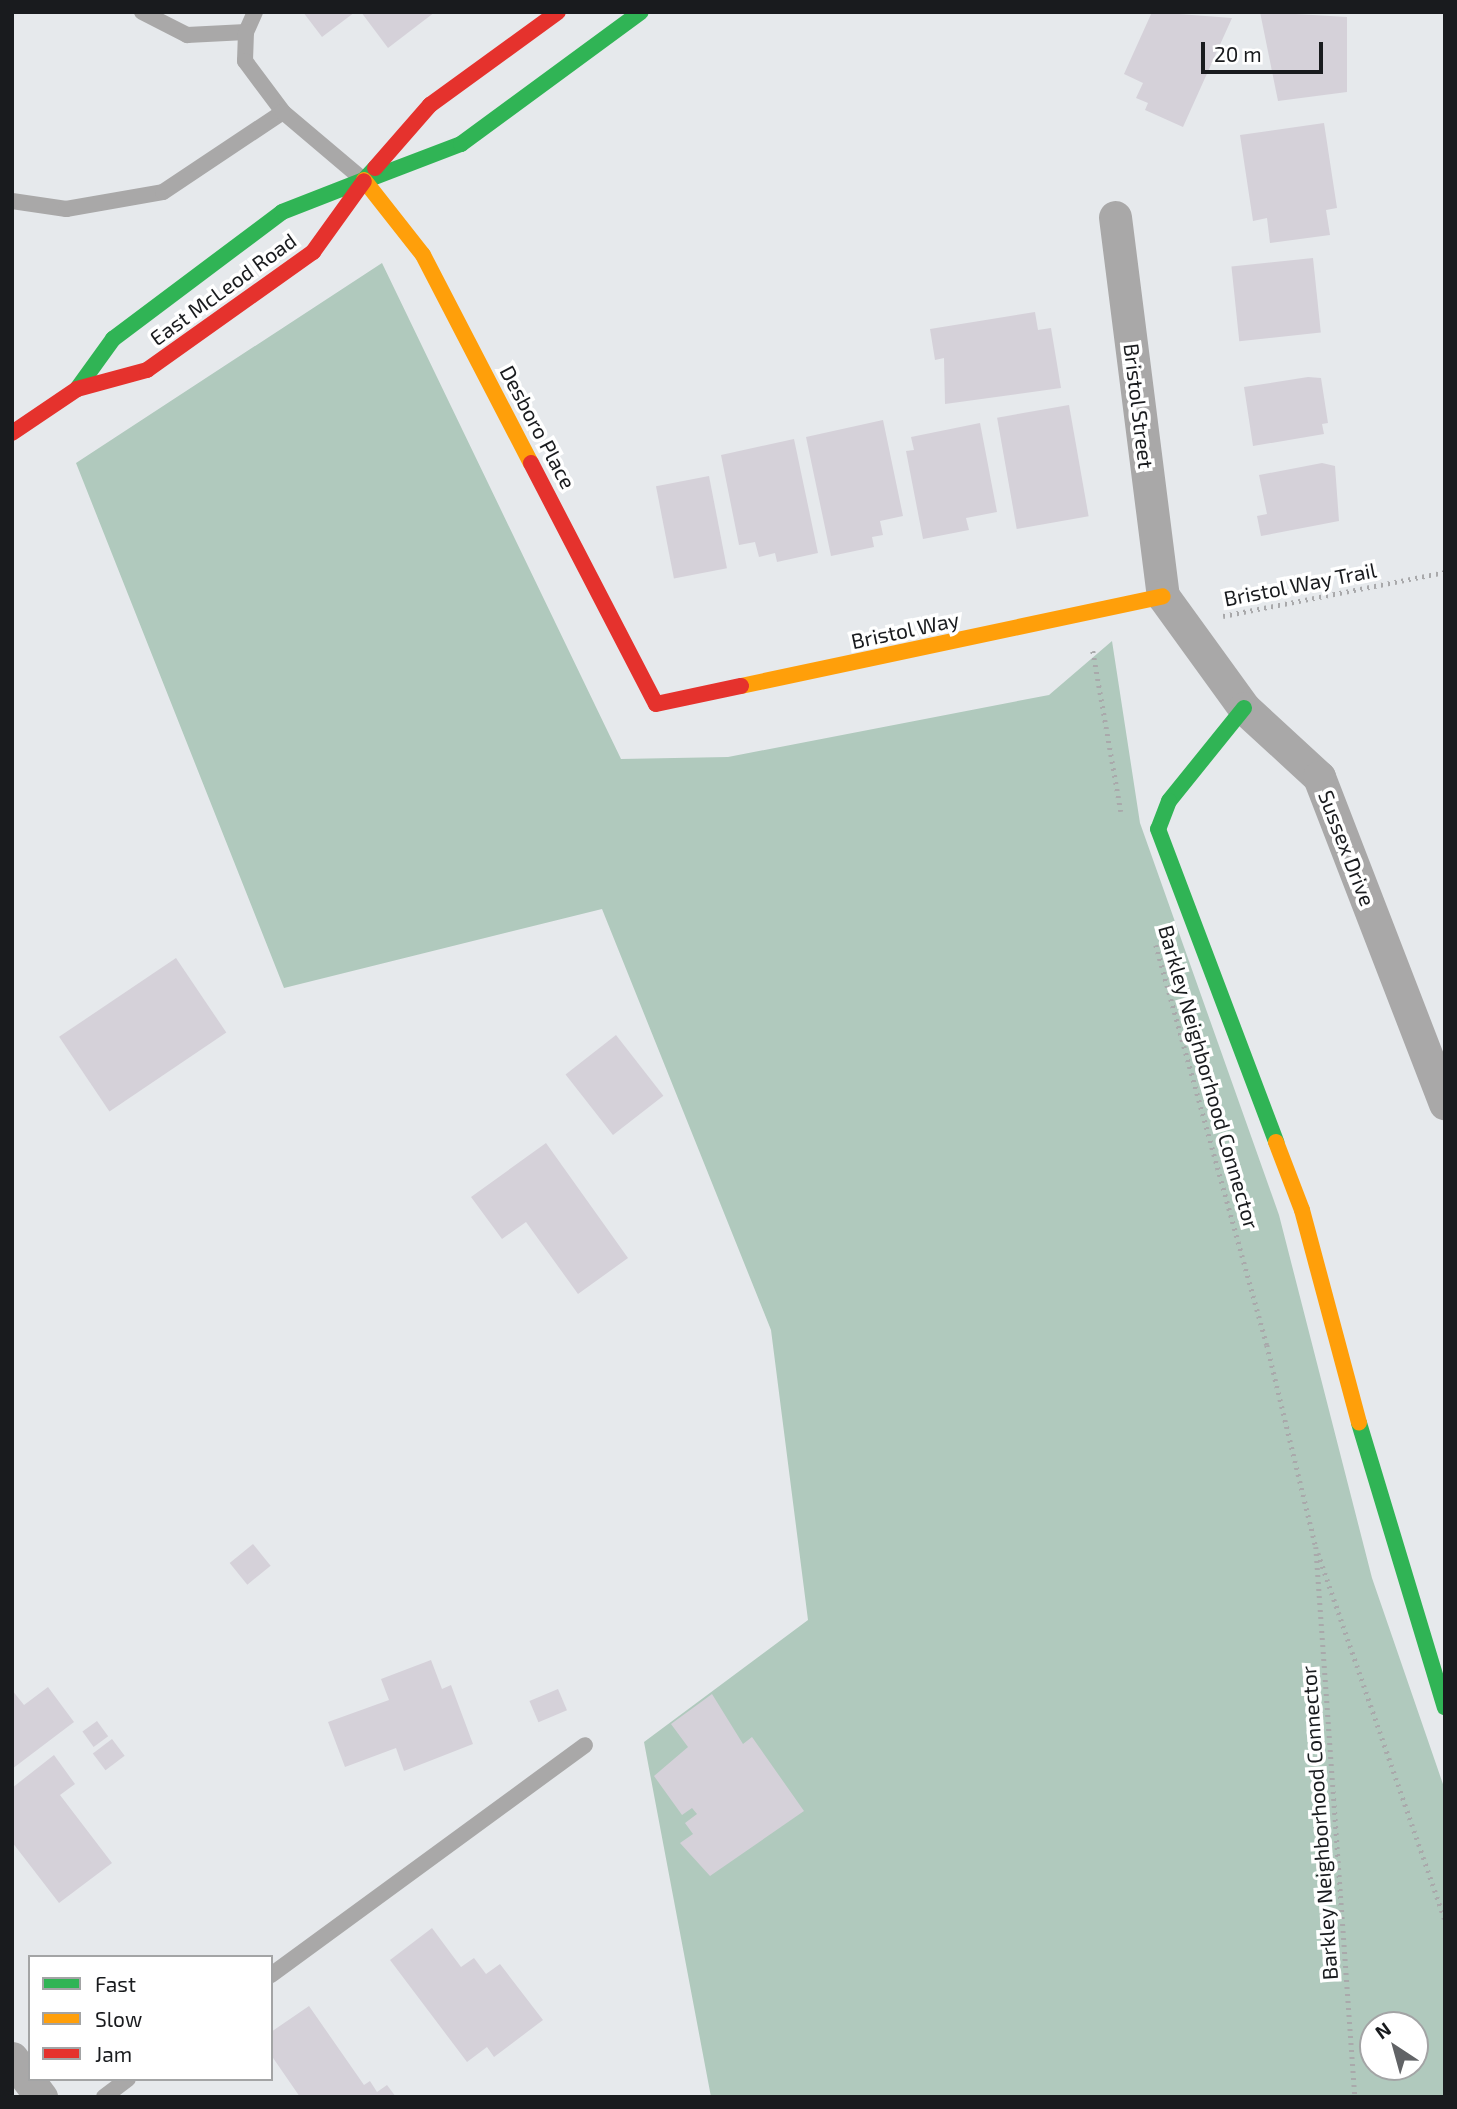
<!DOCTYPE html>
<html>
<head>
<meta charset="utf-8">
<style>
	body { margin:0 }
	#map { position:relative; width:1457px; height:2109px; overflow:hidden; background:#e6e9ec; font-family:"Exo 2",sans-serif }
	div>[style] { position:absolute }
	.forest>* { inset:0; background:#b0c9bd }
	.building>* { inset:0; background:#d5d1d9; transform-origin:0 0 }
	.path>* { height:4.5px; margin-top:-2.25px; transform-origin:0; background:repeating-linear-gradient(90deg,#a9a9ab 0 2px,transparent 0 7px) }
	.lane>* { height:16px; margin:-8px; padding:0 8px; transform-origin:8px; border-radius:8px; background:#a9a8a8 }
	.street>* { height:33px; margin:-16.5px; padding:0 16.5px; transform-origin:16.5px; border-radius:16.5px; background:#a9a8a8 }
	.fast>* { height:16px; margin:-8px; padding:0 8px; transform-origin:8px; border-radius:8px; background:#30b455 }
	.slow>* { height:16px; margin:-8px; padding:0 8px; transform-origin:8px; border-radius:8px; background:#ff9f0a }
	.jam>* { height:16px; margin:-8px; padding:0 8px; transform-origin:8px; border-radius:8px; background:#e5322d }
	span { translate:-50% -50%; white-space:nowrap; text-align:center; line-height:1.15; -webkit-text-stroke:7px #fff; paint-order:stroke }
	.street-label { font-size:21px; color:#191b1e }
	.frame { position:absolute; inset:0; border:14px solid #191b1e; pointer-events:none }
	.legend { position:absolute; left:28px; top:1955px; width:245px; height:126px; box-sizing:border-box; background:#fff; border:2px solid #a3a4a5; margin:0; padding:9px 12px; list-style:none; font-size:21px; color:#191b1e }
	.legend li { display:flex; align-items:center; gap:14px; height:35px }
	.legend b { width:35px; border:2px solid #a3a4a5 }
	.north { position:absolute; left:1359px; top:2011px; width:70px; height:70px; box-sizing:border-box; background:#fff; border:2px solid #a3a4a5; border-radius:50%; rotate:324deg; font-size:19px; font-weight:700; line-height:28px; text-align:center; color:#191b1e }
	.north::after { content:''; display:block; margin:auto; width:24px; height:32px; background:#616366; clip-path:polygon(50% 0,100% 100%,50% 72%,0 100%) }
	.scale { position:absolute; left:1201px; top:42px; width:122px; height:32px; box-sizing:border-box; border:4px solid #191b1e; border-top:0; padding-left:9px; font-size:21px; line-height:24px; white-space:nowrap; color:#191b1e; -webkit-text-stroke:5px #fff; paint-order:stroke }
</style>
</head>
<body>
<div id="map">
	<div class="forest">
		<div style="clip-path:polygon(evenodd,382px 263px,621px 759px,728px 757px,1049px 695px,1112px 641px,1140px 823px,1279px 1215px,1372px 1578px,1445px 1790px,1445px 2097px,711px 2097px,644px 1742px,808px 1620px,771px 1330px,602px 909px,284px 988px,76px 463px,382px 263px,1373px 2025px,1415px 2025px,1415px 2067px,1373px 2067px,1373px 2025px)"></div>
	</div>
	<div class="building">
		<div style="clip-path:polygon(303px 12px,355px 12px,322px 37px)"></div>
		<div style="clip-path:polygon(361px 12px,435px 12px,388px 48px)"></div>
		<div style="clip-path:polygon(1152px 12px,1232px 18px,1183px 127px,1145px 110px,1148px 103px,1136px 98px,1143px 83px,1124px 74px)"></div>
		<div style="clip-path:polygon(1260px 12px,1347px 17px,1347px 92px,1278px 101px)"></div>
		<div style="clip-path:polygon(1324px 123px,1337px 208px,1326px 210px,1330px 235px,1270px 243px,1267px 218px,1253px 221px,1240px 135px)"></div>
		<div style="left:1313px;top:258px;width:75px;height:82px;rotate:84deg"></div>
		<div style="clip-path:polygon(1035px 312px,1038px 330px,1051px 328px,1061px 388px,945px 404px,944px 358px,935px 360px,930px 329px)"></div>
		<div style="clip-path:polygon(1308px 377px,1321px 378px,1328px 423px,1322px 424px,1324px 434px,1253px 446px,1244px 387px)"></div>
		<div style="left:1069px;top:405px;width:113px;height:73px;rotate:80deg"></div>
		<div style="clip-path:polygon(883px 420px,903px 516px,880px 521px,883px 535px,872px 537px,874px 547px,831px 556px,806px 437px)"></div>
		<div style="clip-path:polygon(980px 423px,997px 512px,966px 518px,969px 530px,923px 539px,906px 451px,914px 450px,911px 437px)"></div>
		<div style="clip-path:polygon(794px 439px,818px 553px,777px 562px,775px 553px,759px 557px,755px 542px,739px 545px,721px 455px)"></div>
		<div style="clip-path:polygon(1322px 463px,1335px 466px,1339px 521px,1261px 536px,1257px 516px,1267px 514px,1259px 475px)"></div>
		<div style="left:709px;top:476px;width:94px;height:54px;rotate:79deg"></div>
		<div style="left:176px;top:958px;width:90px;height:141px;rotate:56deg"></div>
		<div style="left:616px;top:1035px;width:77px;height:64px;rotate:52deg"></div>
		<div style="clip-path:polygon(546px 1143px,628px 1258px,578px 1294px,526px 1222px,502px 1239px,471px 1197px)"></div>
		<div style="left:253px;top:1544px;width:28px;height:30px;rotate:51deg"></div>
		<div style="clip-path:polygon(431px 1660px,442px 1689px,451px 1685px,473px 1744px,404px 1771px,396px 1748px,345px 1767px,328px 1722px,389px 1700px,381px 1679px)"></div>
		<div style="clip-path:polygon(48px 1687px,74px 1722px,12px 1769px,12px 1690px,24px 1705px)"></div>
		<div style="left:558px;top:1689px;width:23px;height:31px;rotate:67deg"></div>
		<div style="clip-path:polygon(712px 1694px,743px 1744px,752px 1737px,804px 1811px,710px 1876px,680px 1843px,693px 1834px,685px 1823px,697px 1814px,692px 1808px,682px 1815px,654px 1776px,688px 1747px,671px 1724px)"></div>
		<div style="left:97px;top:1721px;width:19px;height:18px;rotate:54deg"></div>
		<div style="left:112px;top:1739px;width:21px;height:24px;rotate:53deg"></div>
		<div style="clip-path:polygon(54px 1755px,75px 1784px,60px 1795px,112px 1863px,59px 1903px,12px 1842px,12px 1788px)"></div>
		<div style="clip-path:polygon(432px 1928px,461px 1967px,474px 1958px,486px 1974px,500px 1964px,543px 2020px,494px 2057px,487px 2047px,467px 2062px,390px 1960px)"></div>
		<div style="clip-path:polygon(309px 2006px,364px 2085px,370px 2081px,377px 2092px,387px 2085px,396px 2097px,300px 2097px,271px 2055px,271px 2032px)"></div>
	</div>
	<div class="path">
		<div style="left:1223px;top:616px;width:226px;rotate:-11.2deg"></div>
		<div style="left:1093px;top:651px;width:163px;rotate:80.1deg"></div>
		<div style="left:1156px;top:945px;width:415px;rotate:74.5deg"></div>
		<div style="left:1267px;top:1345px;width:208px;rotate:76.4deg"></div>
		<div style="left:1316px;top:1547px;width:551px;rotate:85.94deg"></div>
		<div style="left:1318px;top:1553px;width:387px;rotate:70.9deg"></div>
	</div>
	<div class="lane">
		<div style="left:142px;top:12px;width:51px;rotate:27.1deg"></div>
		<div style="left:187px;top:35px;width:59px;rotate:-2.9deg"></div>
		<div style="left:255px;top:12px;width:22px;rotate:114deg"></div>
		<div style="left:246px;top:32px;width:29px;rotate:92deg"></div>
		<div style="left:245px;top:61px;width:64px;rotate:53.3deg"></div>
		<div style="left:12px;top:201px;width:55px;rotate:8.4deg"></div>
		<div style="left:66px;top:209px;width:98px;rotate:-9.9deg"></div>
		<div style="left:163px;top:192px;width:144px;rotate:-33.7deg"></div>
		<div style="left:283px;top:112px;width:102px;rotate:40.2deg"></div>
		<div style="left:271px;top:1975px;width:389px;rotate:-36.2deg"></div>
		<div style="left:104px;top:2097px;width:30px;rotate:-37deg"></div>
	</div>
	<div class="street">
		<div style="left:1115px;top:217px;width:382px;rotate:82.8deg"></div>
		<div style="left:1163px;top:596px;width:138px;rotate:54.1deg"></div>
		<div style="left:1244px;top:708px;width:102px;rotate:42.6deg"></div>
		<div style="left:1319px;top:777px;width:350px;rotate:68.9deg"></div>
		<div style="left:12px;top:2058px;width:49px;rotate:53.4deg"></div>
	</div>
	<div class="fast">
		<div style="left:364px;top:181px;width:104px;rotate:-20.9deg"></div>
		<div style="left:461px;top:144px;width:223px;rotate:-36.3deg"></div>
		<div style="left:77px;top:389px;width:62px;rotate:-54.2deg"></div>
		<div style="left:113px;top:339px;width:211px;rotate:-36.9deg"></div>
		<div style="left:282px;top:212px;width:88px;rotate:-21.3deg"></div>
		<div style="left:364px;top:180px;width:16px;rotate:-47deg"></div>
		<div style="left:1244px;top:708px;width:119px;rotate:128.9deg"></div>
		<div style="left:1169px;top:801px;width:30px;rotate:111deg"></div>
		<div style="left:1158px;top:829px;width:335px;rotate:69.3deg"></div>
		<div style="left:1359px;top:1423px;width:297px;rotate:73.2deg"></div>
	</div>
	<div class="slow">
		<div style="left:364px;top:180px;width:95px;rotate:51.8deg"></div>
		<div style="left:423px;top:255px;width:234px;rotate:62.6deg"></div>
		<div style="left:741px;top:686px;width:431px;rotate:-12deg"></div>
		<div style="left:1276px;top:1142px;width:73px;rotate:69.1deg"></div>
		<div style="left:1302px;top:1210px;width:220px;rotate:75deg"></div>
	</div>
	<div class="jam">
		<div style="left:375px;top:168px;width:84px;rotate:-48.9deg"></div>
		<div style="left:430px;top:105px;width:158px;rotate:-36deg"></div>
		<div style="left:12px;top:433px;width:78px;rotate:-34.1deg"></div>
		<div style="left:77px;top:389px;width:73px;rotate:-15.2deg"></div>
		<div style="left:147px;top:370px;width:204px;rotate:-35.4deg"></div>
		<div style="left:313px;top:252px;width:87px;rotate:-54.3deg"></div>
		<div style="left:531px;top:463px;width:271px;rotate:62.6deg"></div>
		<div style="left:656px;top:704px;width:87px;rotate:-12deg"></div>
	</div>
	<div class="street-label">
		<span style="left:223px;top:289px;rotate:-36deg">East McLeod Road</span>
		<span style="left:1139px;top:406px;rotate:83deg">Bristol Street</span>
		<span style="left:538px;top:427px;rotate:62deg">Desboro Place</span>
		<span style="left:1300px;top:584px;rotate:-11deg">Bristol Way Trail</span>
		<span style="left:905px;top:630px;rotate:-12deg">Bristol Way</span>
		<span style="left:1347px;top:848px;rotate:69deg">Sussex Drive</span>
		<span style="left:1209px;top:1077px;rotate:74deg">Barkley Neighborhood Connector</span>
		<span style="left:1319px;top:1823px;rotate:-94deg">Barkley Neighborhood Connector</span>
	</div>
	<div class="frame"></div>
	<ul class="legend">
	<li><b style="height:9px;background:#30b455"></b>Fast</li>
	<li><b style="height:9px;background:#ff9f0a"></b>Slow</li>
	<li><b style="height:9px;background:#e5322d"></b>Jam</li>
	</ul>
	<div class="north">N</div>
	<div class="scale">20 m</div>
</div>
</body>
</html>
